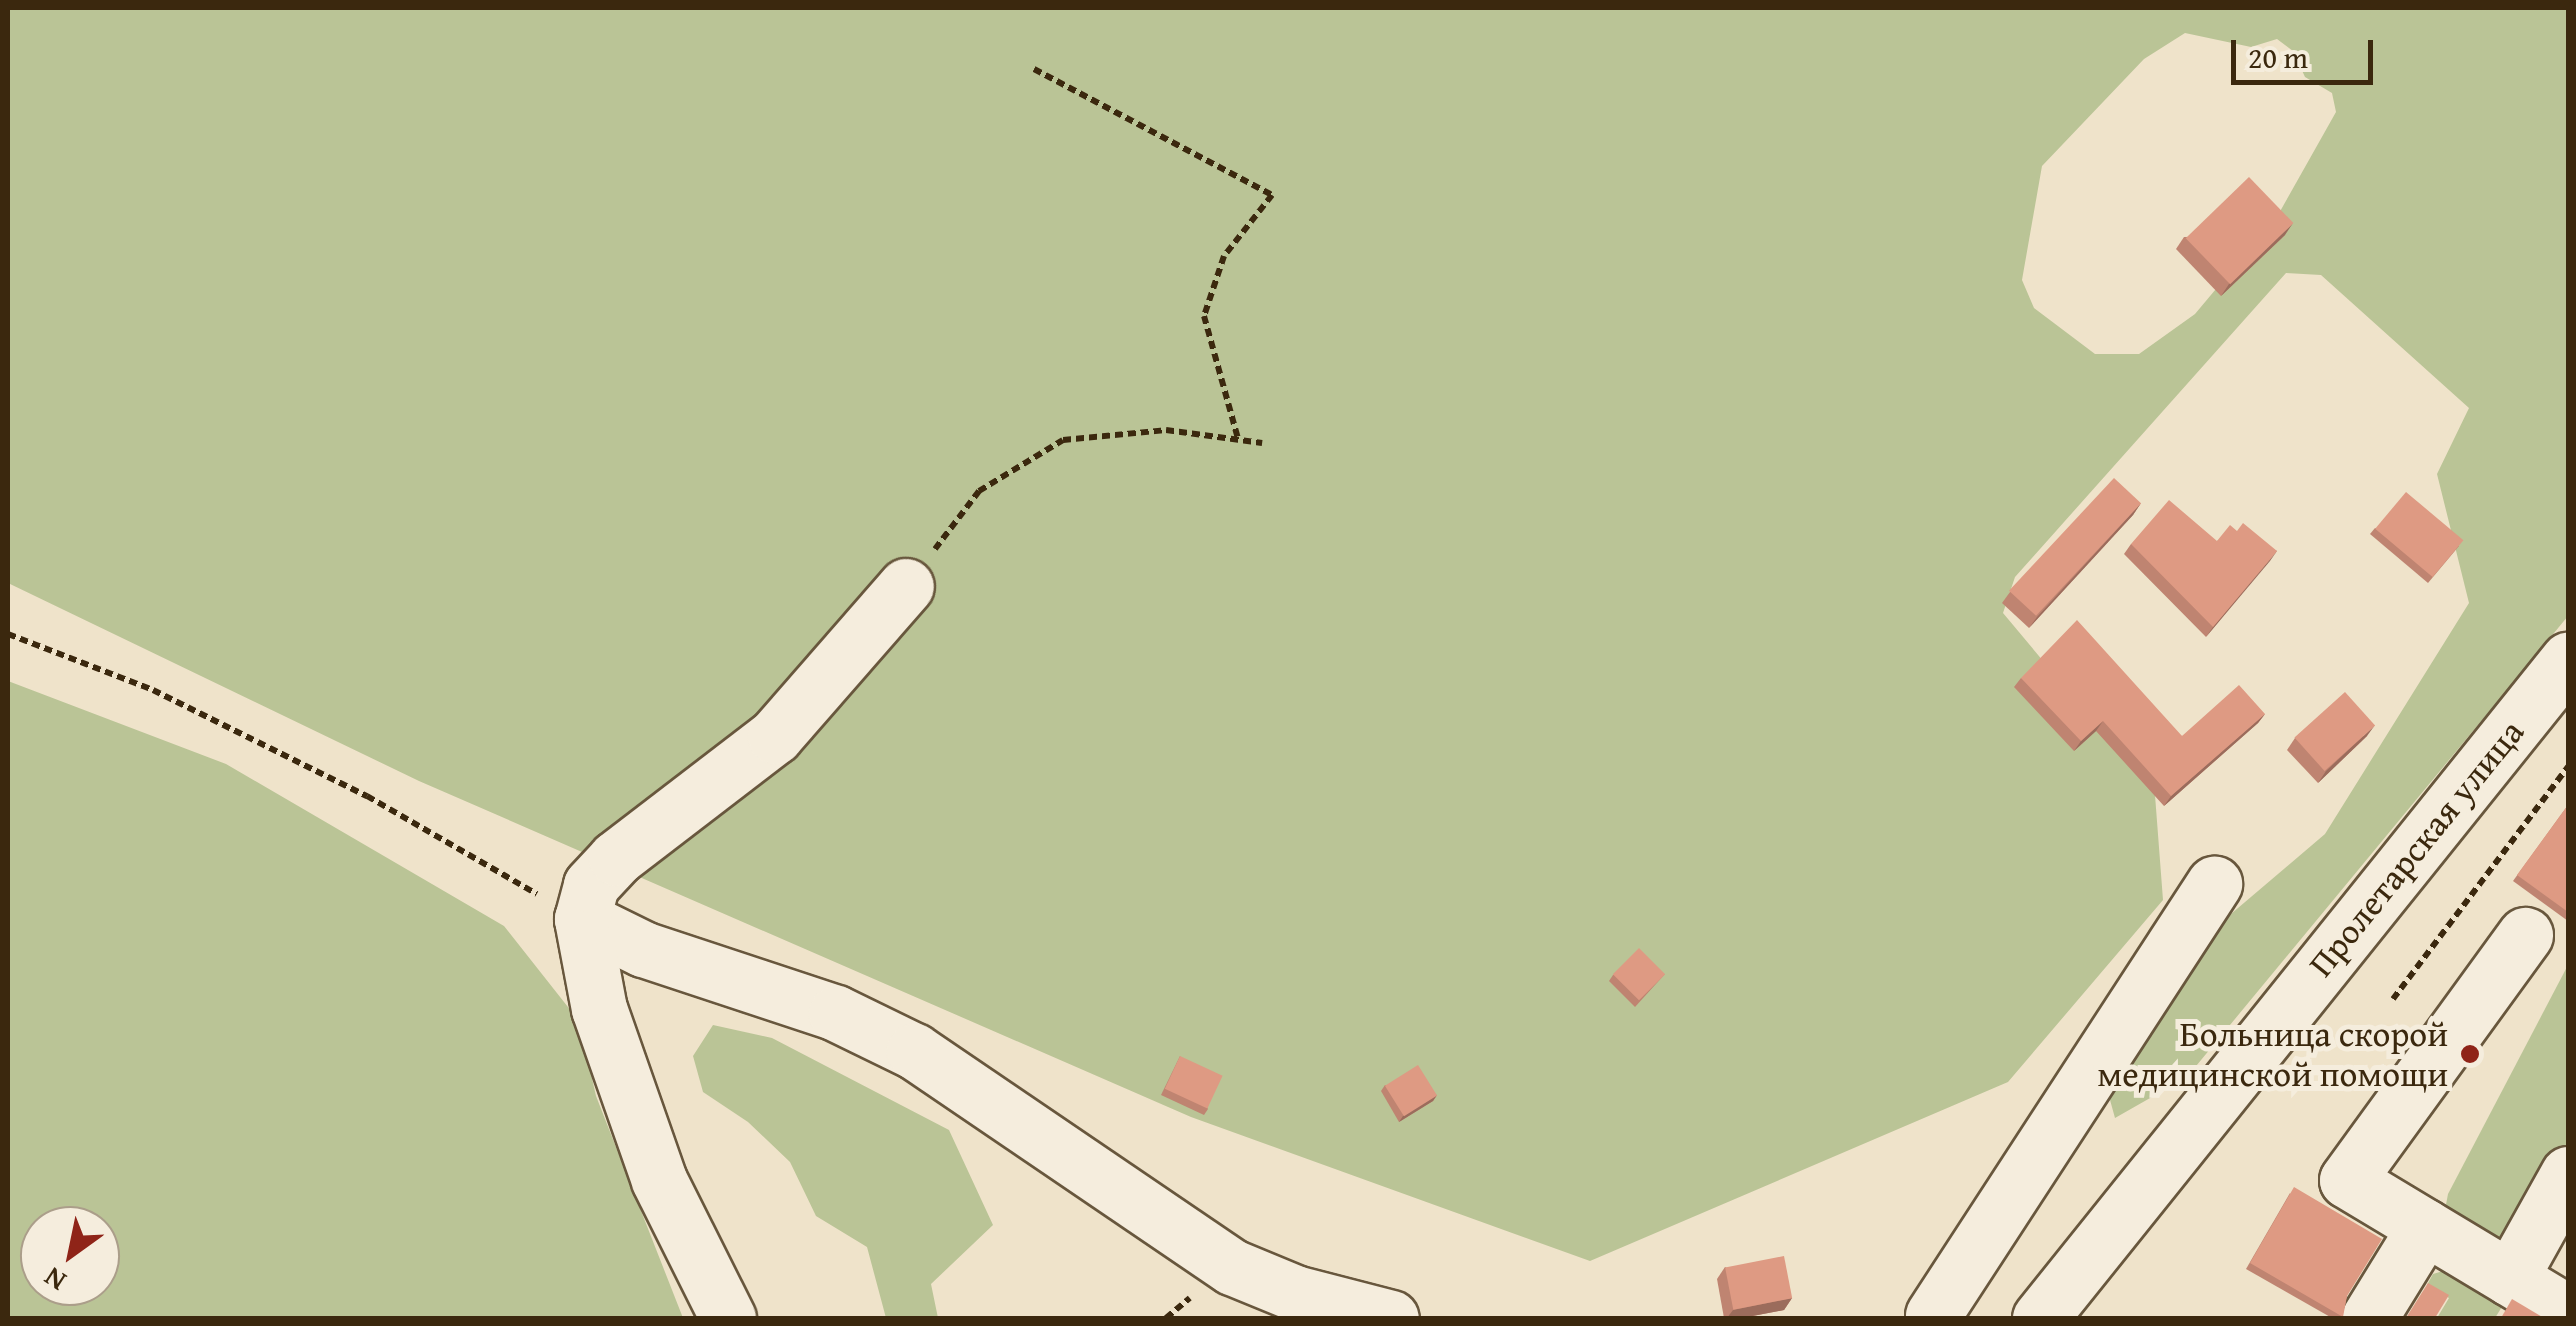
<!DOCTYPE html>
<html>
<head>
<meta charset="utf-8">
<style>
	body { margin:0 }
	#map { position:relative; width:2576px; height:1326px; overflow:hidden; background:#efe3ca; font-family:"Gentium Book Plus",serif }
	div>[style] { position:absolute }
	.green>* { inset:0; background:#bac496 }
	.path>* { height:6px; margin-top:-3px; transform-origin:0; background:repeating-linear-gradient(90deg,#3b280e 0 8px,transparent 0 13px) }
	.roads { filter:drop-shadow(2px 0 #68573d) drop-shadow(-2px 0 #68573d) drop-shadow(0 2px #68573d) drop-shadow(0 -2px #68573d) }
	.minor>* { height:55px; margin:-27.5px; padding:0 27.5px; transform-origin:27.5px; border-radius:27.5px; background:#f5eddd }
	.wall>* { inset:0; background:#bf8471 }
	.shaded-wall>* { inset:0; background:#9b6c5c }
	.building>* { inset:0; background:#de9a83; transform-origin:0 0 }
	.dots>* { width:28px; height:28px; translate:-50% -50%; box-sizing:border-box; border:5px solid #f5eddd; border-radius:50% }
	span { translate:-50% -50%; white-space:nowrap; text-align:center; line-height:1.15; -webkit-text-stroke:10px #f5eddd; paint-order:stroke }
	.street-label { font-size:35px; color:#3b280e }
	.poi-label { font-size:35px; color:#3b280e }
	.right { translate:-100% -50%; text-align:right }
	.frame { position:absolute; inset:0; border:10px solid #3b280e; pointer-events:none }
	.north { position:absolute; left:20px; top:1206px; width:100px; height:100px; box-sizing:border-box; background:#f5eddd; border:2px solid #ab9e8a; border-radius:50%; rotate:213deg; font-size:28px; font-weight:700; line-height:40px; text-align:center; color:#3b280e }
	.north::after { content:''; display:block; margin:auto; width:35px; height:45px; background:#8f2418; clip-path:polygon(50% 0,100% 100%,50% 72%,0 100%) }
	.scale { position:absolute; left:2231px; top:40px; width:142px; height:45px; box-sizing:border-box; border:5px solid #3b280e; border-top:0; padding-left:12px; font-size:30px; line-height:35px; white-space:nowrap; color:#3b280e; -webkit-text-stroke:8px #f5eddd; paint-order:stroke }
</style>
</head>
<body>
<div id="map">
	<div class="green">
		<div style="clip-path:polygon(evenodd,8px 8px,2568px 8px,2568px 616px,2187px 1077px,2115px 1118px,2107px 1089px,2218px 925px,2325px 834px,2469px 603px,2437px 474px,2469px 408px,2321px 275px,2286px 273px,2015px 577px,2003px 613px,2155px 795px,2163px 900px,2008px 1082px,1590px 1261px,1191px 1117px,419px 781px,8px 583px,8px 8px,2185px 33px,2251px 47px,2277px 39px,2293px 51px,2305px 77px,2332px 93px,2336px 112px,2278px 215px,2195px 314px,2139px 354px,2095px 354px,2034px 308px,2022px 280px,2042px 166px,2144px 59px,2185px 33px)"></div>
		<div style="clip-path:polygon(evenodd,8px 681px,226px 764px,504px 926px,579px 1021px,596px 1096px,683px 1318px,8px 1318px,8px 681px,40px 1226px,100px 1226px,100px 1286px,40px 1286px,40px 1226px)"></div>
		<div style="clip-path:polygon(2568px 965px,2568px 1146px,2524px 1224px,2497px 1248px,2444px 1215px,2448px 1194px)"></div>
		<div style="clip-path:polygon(713px 1025px,772px 1038px,949px 1130px,993px 1225px,931px 1284px,938px 1318px,886px 1318px,867px 1247px,816px 1216px,790px 1162px,748px 1122px,703px 1092px,693px 1056px)"></div>
		<div style="clip-path:polygon(2460px 1266px,2505px 1302px,2495px 1318px,2437px 1318px,2449px 1298px,2427px 1285px,2433px 1274px)"></div>
	</div>
	<div class="path">
		<div style="left:1034px;top:69px;width:269px;rotate:27.9deg"></div>
		<div style="left:1272px;top:195px;width:78px;rotate:128.2deg"></div>
		<div style="left:1224px;top:256px;width:63px;rotate:108.4deg"></div>
		<div style="left:1204px;top:316px;width:128px;rotate:74.5deg"></div>
		<div style="left:935px;top:549px;width:73px;rotate:-52.8deg"></div>
		<div style="left:979px;top:491px;width:98px;rotate:-31.3deg"></div>
		<div style="left:1063px;top:440px;width:103px;rotate:-5.5deg"></div>
		<div style="left:1166px;top:430px;width:97px;rotate:7.7deg"></div>
		<div style="left:8px;top:634px;width:155px;rotate:21.1deg"></div>
		<div style="left:153px;top:690px;width:239px;rotate:26.4deg"></div>
		<div style="left:367px;top:796px;width:196px;rotate:30deg"></div>
		<div style="left:2393px;top:999px;width:291px;rotate:-53deg"></div>
		<div style="left:1166px;top:1318px;width:31px;rotate:-40deg"></div>
	</div>
	<div class="roads">
		<div class="minor">
			<div style="left:582px;top:919px;width:68px;rotate:26.2deg"></div>
			<div style="left:643px;top:949px;width:203px;rotate:18.3deg"></div>
			<div style="left:836px;top:1013px;width:87px;rotate:26deg"></div>
			<div style="left:914px;top:1051px;width:384px;rotate:34.2deg"></div>
			<div style="left:1232px;top:1267px;width:68px;rotate:22.4deg"></div>
			<div style="left:1295px;top:1293px;width:99px;rotate:14.6deg"></div>
			<div style="left:2568px;top:1174px;width:119px;rotate:119.1deg"></div>
			<div style="left:2510px;top:1278px;width:68px;rotate:31.1deg"></div>
			<div style="left:2510px;top:1278px;width:190px;rotate:-149deg"></div>
			<div style="left:2347px;top:1180px;width:303px;rotate:-54deg"></div>
			<div style="left:1933px;top:1315px;width:515px;rotate:-56.9deg"></div>
			<div style="left:728px;top:1318px;width:154px;rotate:-116.6deg"></div>
			<div style="left:659px;top:1180px;width:181px;rotate:-109.3deg"></div>
			<div style="left:599px;top:1009px;width:92px;rotate:-100.7deg"></div>
			<div style="left:582px;top:919px;width:35px;rotate:-75deg"></div>
			<div style="left:591px;top:885px;width:37px;rotate:-47deg"></div>
			<div style="left:616px;top:858px;width:200px;rotate:-37.5deg"></div>
			<div style="left:775px;top:736px;width:199px;rotate:-48.9deg"></div>
			<div style="left:2040px;top:1318px;width:844px;rotate:-51.26deg"></div>
			<div style="left:2369px;top:1318px;width:107px;rotate:-58.4deg"></div>
		</div>
	</div>
	<div class="wall">
		<div style="clip-path:polygon(2285px 235px,2221px 296px,2176px 249px,2184px 237px)"></div>
		<div style="clip-path:polygon(2141px 503px,2133px 515px,2029px 628px,2002px 603px,2010px 592px)"></div>
		<div style="clip-path:polygon(2375px 528px,2459px 546px,2428px 583px,2370px 534px)"></div>
		<div style="clip-path:polygon(2237px 531px,2277px 551px,2206px 637px,2124px 554px,2131px 544px,2217px 541px)"></div>
		<div style="clip-path:polygon(2021px 678px,2182px 736px,2265px 714px,2258px 723px,2164px 806px,2096px 731px,2074px 751px,2014px 687px)"></div>
		<div style="clip-path:polygon(2367px 736px,2318px 783px,2287px 750px,2295px 738px)"></div>
		<div style="clip-path:polygon(2568px 805px,2568px 921px,2513px 881px)"></div>
		<div style="clip-path:polygon(1665px 974px,1635px 1007px,1609px 981px,1613px 975px)"></div>
		<div style="clip-path:polygon(1180px 1056px,1208px 1109px,1204px 1115px,1161px 1095px)"></div>
		<div style="clip-path:polygon(1385px 1085px,1437px 1095px,1433px 1101px,1399px 1122px,1381px 1091px)"></div>
		<div style="clip-path:polygon(2290px 1193px,2347px 1296px,2342px 1318px,2332px 1318px,2246px 1269px)"></div>
		<div style="clip-path:polygon(1725px 1267px,1792px 1298px,1784px 1310px,1742px 1318px,1724px 1318px,1717px 1279px)"></div>
	</div>
	<div class="shaded-wall">
		<div style="clip-path:polygon(2293px 223px,2285px 235px,2221px 296px,2229px 284px)"></div>
		<div style="clip-path:polygon(2141px 503px,2133px 515px,2029px 628px,2037px 617px)"></div>
		<div style="clip-path:polygon(2277px 551px,2270px 561px,2206px 637px,2213px 627px)"></div>
		<div style="clip-path:polygon(2265px 714px,2258px 723px,2164px 806px,2171px 796px)"></div>
		<div style="clip-path:polygon(2103px 721px,2096px 731px,2074px 751px,2081px 741px)"></div>
		<div style="clip-path:polygon(2375px 725px,2367px 736px,2318px 783px,2326px 771px)"></div>
		<div style="clip-path:polygon(1437px 1095px,1433px 1101px,1399px 1122px,1403px 1116px)"></div>
		<div style="clip-path:polygon(1792px 1298px,1784px 1310px,1742px 1318px,1727px 1318px,1733px 1310px)"></div>
	</div>
	<div class="building">
		<div style="left:2249px;top:177px;width:64px;height:88px;rotate:46deg"></div>
		<div style="left:2114px;top:478px;width:37px;height:154px;rotate:43deg"></div>
		<div style="left:2406px;top:492px;width:75px;height:48px;rotate:40deg"></div>
		<div style="clip-path:polygon(2169px 500px,2217px 541px,2230px 525px,2237px 531px,2243px 523px,2277px 551px,2213px 627px,2131px 544px)"></div>
		<div style="clip-path:polygon(2077px 620px,2182px 736px,2239px 685px,2265px 714px,2171px 796px,2103px 721px,2081px 741px,2021px 678px)"></div>
		<div style="left:2345px;top:692px;width:45px;height:68px;rotate:48deg"></div>
		<div style="clip-path:polygon(2568px 805px,2568px 912px,2517px 875px)"></div>
		<div style="left:1639px;top:948px;width:37px;height:37px;rotate:45deg"></div>
		<div style="left:1180px;top:1056px;width:47px;height:36px;rotate:25deg"></div>
		<div style="left:1418px;top:1065px;width:36px;height:39px;rotate:58deg"></div>
		<div style="clip-path:polygon(2294px 1187px,2382px 1239px,2347px 1296px,2343px 1317px,2250px 1263px)"></div>
		<div style="left:1784px;top:1256px;width:43px;height:60px;rotate:79deg"></div>
		<div style="clip-path:polygon(2428px 1283px,2449px 1295px,2435px 1318px,2406px 1318px)"></div>
		<div style="clip-path:polygon(2512px 1299px,2544px 1318px,2501px 1318px)"></div>
	</div>
	<div class="dots">
		<div style="left:2470px;top:1054px;background:#8f2418"></div>
	</div>
	<div class="street-label">
		<span style="left:2416px;top:848px;rotate:-51deg">Пролетарская улица</span>
	</div>
	<div class="poi-label">
		<span class="right" style="left:2448px;top:1054px">Больница скорой<br>медицинской помощи</span>
	</div>
	<div class="frame"></div>
	<div class="north">N</div>
	<div class="scale">20 m</div>
</div>
</body>
</html>
